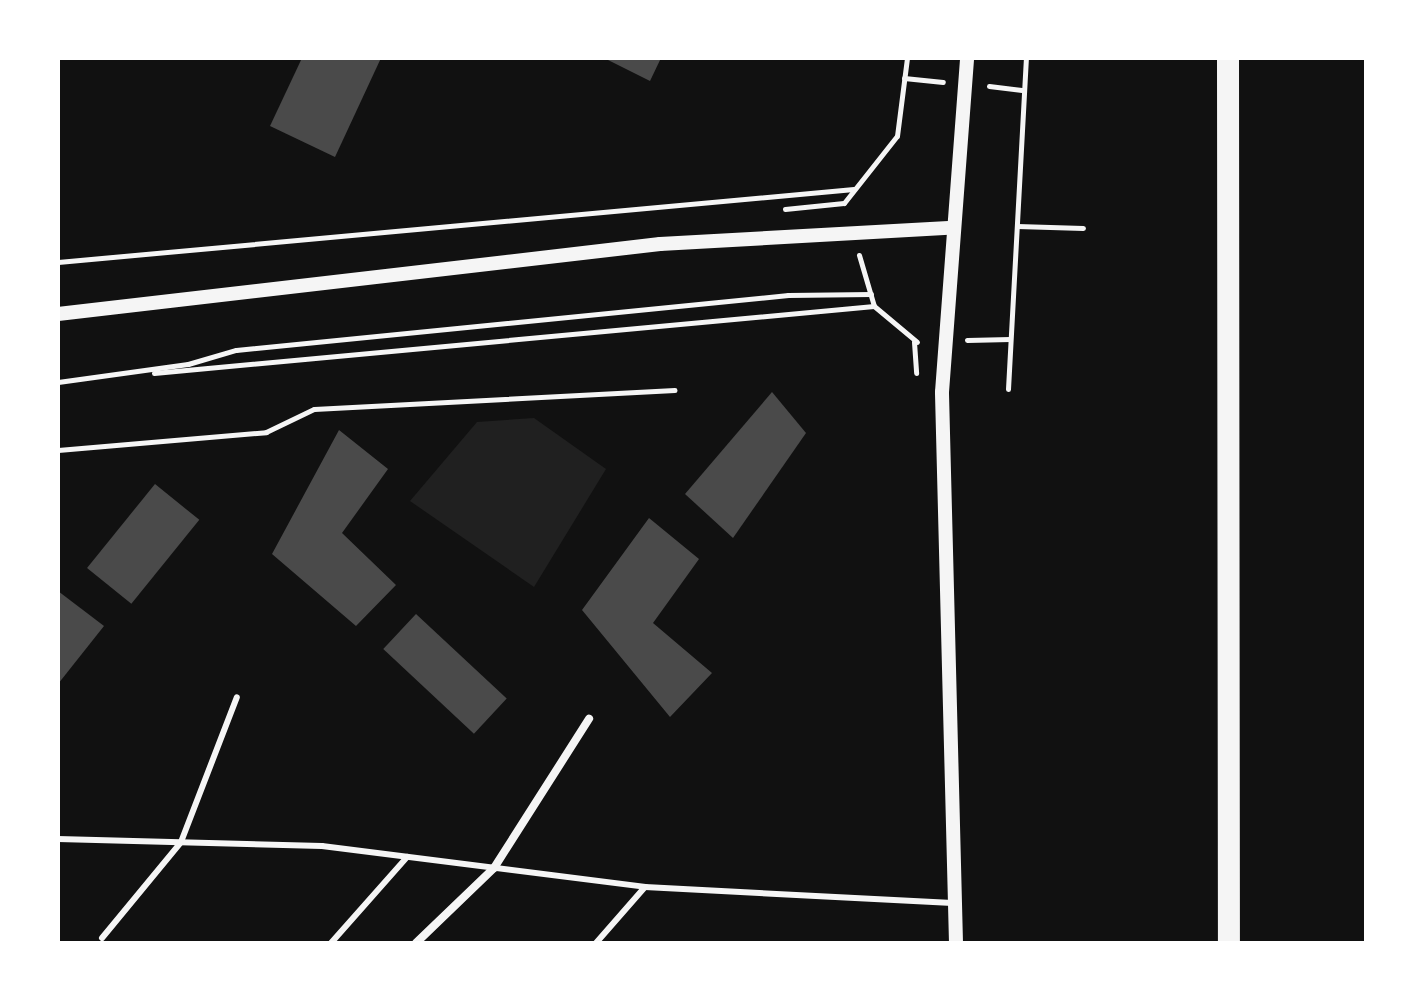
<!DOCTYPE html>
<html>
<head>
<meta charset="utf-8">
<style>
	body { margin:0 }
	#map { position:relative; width:1424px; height:1001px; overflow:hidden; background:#111; font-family:Georgia,serif }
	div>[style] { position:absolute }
	.green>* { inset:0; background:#202020 }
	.building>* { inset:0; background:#4a4a4a; transform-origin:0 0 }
	.path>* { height:5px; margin:-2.5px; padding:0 2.5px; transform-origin:2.5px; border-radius:2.5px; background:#f5f5f5 }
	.service>* { height:6px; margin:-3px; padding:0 3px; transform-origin:3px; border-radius:3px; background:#f5f5f5 }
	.minor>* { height:8px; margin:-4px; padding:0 4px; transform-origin:4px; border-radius:4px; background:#f5f5f5 }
	.tertiary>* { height:14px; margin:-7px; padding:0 7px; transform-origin:7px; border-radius:7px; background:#f5f5f5 }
	.trunk>* { height:22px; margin:-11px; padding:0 11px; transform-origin:11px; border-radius:11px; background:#f5f5f5 }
	span { translate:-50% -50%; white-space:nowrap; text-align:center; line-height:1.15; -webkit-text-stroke:8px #fff; paint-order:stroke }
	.frame { position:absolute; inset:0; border:60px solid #fff; pointer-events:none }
</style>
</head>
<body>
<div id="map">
	<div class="green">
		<div style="clip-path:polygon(534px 418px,606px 469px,534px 587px,410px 501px,477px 422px)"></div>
	</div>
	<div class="building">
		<div style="clip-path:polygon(302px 58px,381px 58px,335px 157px,270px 126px)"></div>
		<div style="clip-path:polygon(604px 58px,661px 58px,650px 81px)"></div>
		<div style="clip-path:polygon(772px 392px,806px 433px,733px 538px,685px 494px)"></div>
		<div style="clip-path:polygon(339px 430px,388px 469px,342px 533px,396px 585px,356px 626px,272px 554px)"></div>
		<div style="left:155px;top:484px;width:57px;height:108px;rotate:39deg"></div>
		<div style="clip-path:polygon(649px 518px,699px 559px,653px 623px,712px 673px,670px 717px,582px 610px)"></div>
		<div style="clip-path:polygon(58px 591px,104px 626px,58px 684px)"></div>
		<div style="left:416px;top:614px;width:124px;height:48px;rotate:43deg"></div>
	</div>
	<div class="path">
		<div style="left:904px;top:78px;width:39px;rotate:6deg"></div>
		<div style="left:989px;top:86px;width:35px;rotate:7deg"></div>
		<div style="left:785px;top:209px;width:59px;rotate:-5.8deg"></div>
		<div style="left:844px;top:203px;width:85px;rotate:-51.7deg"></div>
		<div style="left:897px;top:136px;width:79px;rotate:-82.7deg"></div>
		<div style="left:1017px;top:226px;width:66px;rotate:1.7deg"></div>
		<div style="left:859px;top:255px;width:53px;rotate:73.6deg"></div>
		<div style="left:874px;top:306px;width:56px;rotate:39.9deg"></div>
		<div style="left:58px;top:262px;width:799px;rotate:-5.24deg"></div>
		<div style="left:967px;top:340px;width:43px;rotate:-1.3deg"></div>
		<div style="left:914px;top:342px;width:31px;rotate:86deg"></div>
		<div style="left:154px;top:373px;width:723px;rotate:-5.32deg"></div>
		<div style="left:58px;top:382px;width:131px;rotate:-7.9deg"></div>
		<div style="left:188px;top:364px;width:50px;rotate:-16.3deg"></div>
		<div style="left:236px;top:350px;width:555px;rotate:-5.69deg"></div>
		<div style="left:788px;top:295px;width:83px;rotate:-0.7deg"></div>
		<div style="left:1008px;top:389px;width:331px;rotate:-86.9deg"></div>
		<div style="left:58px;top:450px;width:209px;rotate:-4.9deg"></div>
		<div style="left:266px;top:432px;width:53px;rotate:-25.6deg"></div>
		<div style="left:314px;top:409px;width:361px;rotate:-3deg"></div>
	</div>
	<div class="service">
		<div style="left:58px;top:839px;width:264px;rotate:1.5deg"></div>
		<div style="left:322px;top:846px;width:326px;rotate:7.2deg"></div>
		<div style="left:645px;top:887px;width:308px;rotate:3deg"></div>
		<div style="left:102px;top:938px;width:124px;rotate:-50.5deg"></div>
		<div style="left:181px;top:842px;width:155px;rotate:-68.9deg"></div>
		<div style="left:331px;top:943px;width:115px;rotate:-48.5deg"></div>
		<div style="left:596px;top:943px;width:74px;rotate:-48.8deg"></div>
	</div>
	<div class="minor">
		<div style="left:416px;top:943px;width:108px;rotate:-43.9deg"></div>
		<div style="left:494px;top:868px;width:177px;rotate:-57.5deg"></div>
	</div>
	<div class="tertiary">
		<div style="left:58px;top:314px;width:606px;rotate:-6.63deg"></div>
		<div style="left:660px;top:244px;width:289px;rotate:-3.2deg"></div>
		<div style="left:956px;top:943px;width:551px;rotate:-91.46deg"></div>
		<div style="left:942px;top:392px;width:335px;rotate:-85.7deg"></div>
	</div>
	<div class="trunk">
		<div style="left:1228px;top:58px;width:885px;rotate:89.94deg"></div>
	</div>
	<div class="frame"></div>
</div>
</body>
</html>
